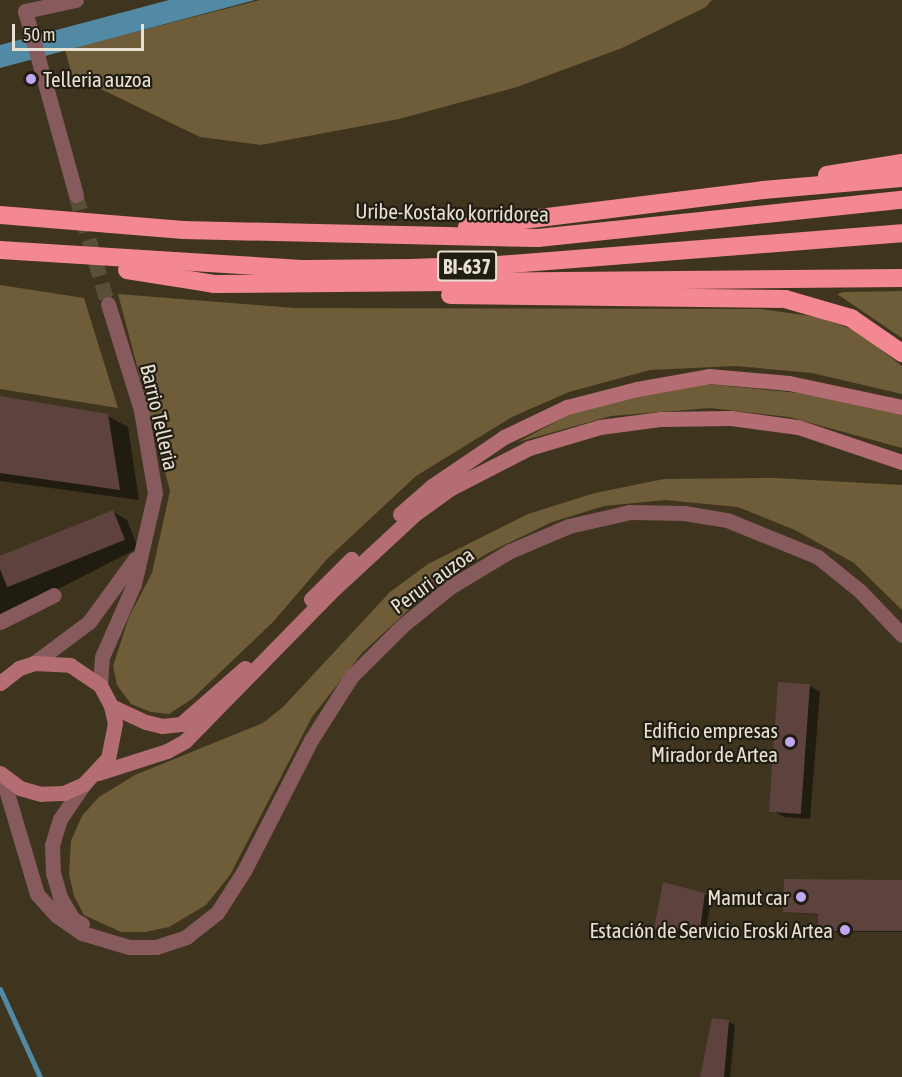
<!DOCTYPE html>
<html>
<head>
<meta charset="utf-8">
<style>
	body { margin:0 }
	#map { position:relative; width:902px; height:1077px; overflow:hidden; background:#3f351e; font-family:"Asap Condensed",sans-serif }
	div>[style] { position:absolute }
	.green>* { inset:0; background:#6e5d38 }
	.water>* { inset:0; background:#5289a5 }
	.shadow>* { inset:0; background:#0007 }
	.stream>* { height:5px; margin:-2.5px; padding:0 2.5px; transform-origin:2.5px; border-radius:2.5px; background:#5289a5 }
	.building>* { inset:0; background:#5e423e; transform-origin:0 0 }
	.street-tunnel>* { height:15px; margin-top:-7.5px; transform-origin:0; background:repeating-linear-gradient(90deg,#584f39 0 15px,transparent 0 23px) }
	.street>* { height:15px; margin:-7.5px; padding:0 7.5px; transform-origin:7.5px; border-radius:7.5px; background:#875a5e }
	.secondary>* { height:15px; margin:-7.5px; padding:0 7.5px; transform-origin:7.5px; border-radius:7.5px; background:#b36d73 }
	.highway>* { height:18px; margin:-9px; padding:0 9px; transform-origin:9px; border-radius:9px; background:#f38792 }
	.dots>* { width:16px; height:16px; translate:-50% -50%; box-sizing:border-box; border:3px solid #221d13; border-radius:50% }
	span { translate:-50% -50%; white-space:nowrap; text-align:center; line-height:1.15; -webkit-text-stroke:4.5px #221d13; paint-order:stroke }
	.shield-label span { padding:2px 4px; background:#221d13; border:2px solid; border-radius:4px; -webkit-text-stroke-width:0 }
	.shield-label { font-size:20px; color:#e7e1d3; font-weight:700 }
	.poi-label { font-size:21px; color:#e7e1d3 }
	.left { translate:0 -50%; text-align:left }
	.right { translate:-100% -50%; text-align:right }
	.street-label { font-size:21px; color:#e7e1d3 }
	.scale { position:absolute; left:12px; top:24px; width:132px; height:27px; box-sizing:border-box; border:3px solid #e7e1d3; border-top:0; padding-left:8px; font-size:18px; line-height:21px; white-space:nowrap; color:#e7e1d3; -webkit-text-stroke:4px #221d13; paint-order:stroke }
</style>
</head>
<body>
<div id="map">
	<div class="green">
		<div style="clip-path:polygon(260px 0,712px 0,706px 7px,622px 48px,517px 87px,399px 119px,261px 145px,200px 137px,72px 75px,65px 50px)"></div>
		<div style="clip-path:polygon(0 285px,84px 298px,118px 408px,0 389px)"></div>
		<div style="clip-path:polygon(902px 291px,902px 338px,837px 294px,844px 292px)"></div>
		<div style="clip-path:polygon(118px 294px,295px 308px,761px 309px,818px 317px,857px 331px,902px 366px,902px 394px,812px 373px,736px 366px,650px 370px,569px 392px,512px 417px,416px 476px,327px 559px,273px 622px,192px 699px,169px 714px,151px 712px,131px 704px,117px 685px,113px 666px,129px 617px,152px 573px,170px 491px)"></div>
		<div style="clip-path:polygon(707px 384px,799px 393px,902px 415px,902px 448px,789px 417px,710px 408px,611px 416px,518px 442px,574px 412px,653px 390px)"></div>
		<div style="clip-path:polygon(775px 478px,902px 485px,902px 610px,854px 563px,795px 530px,738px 507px,665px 500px,604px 506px,552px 522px,486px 554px,432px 588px,362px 653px,312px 717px,230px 875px,206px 905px,169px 927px,145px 932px,121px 932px,84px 915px,74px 896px,69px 874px,71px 841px,82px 816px,99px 797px,135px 775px,263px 723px,283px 707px,390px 592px,428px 564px,528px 514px,595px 493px,664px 479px)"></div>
	</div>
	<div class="water">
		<div style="clip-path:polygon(169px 0,255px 0,0 68px,0 45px)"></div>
	</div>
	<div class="shadow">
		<div style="clip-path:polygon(0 398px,108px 416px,128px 427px,139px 500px,0 481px)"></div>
		<div style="clip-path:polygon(113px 512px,127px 520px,138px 548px,0 619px,0 569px)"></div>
		<div style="clip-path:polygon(810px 686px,820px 692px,810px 819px,784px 817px,773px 811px)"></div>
		<div style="clip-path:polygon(902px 881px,902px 932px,823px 932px,820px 915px,784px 912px)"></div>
		<div style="clip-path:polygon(705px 894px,711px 898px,706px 931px,686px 927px,684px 935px,656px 929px)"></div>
		<div style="clip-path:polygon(729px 1022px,735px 1025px,730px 1077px,702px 1077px)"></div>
	</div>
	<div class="stream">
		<div style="left:0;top:989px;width:97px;rotate:65.6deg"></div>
	</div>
	<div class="building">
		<div style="clip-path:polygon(0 396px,108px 414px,120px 490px,0 473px)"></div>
		<div style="left:113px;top:510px;width:32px;height:127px;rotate:68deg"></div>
		<div style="left:778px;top:682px;width:32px;height:130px;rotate:4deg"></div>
		<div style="clip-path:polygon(784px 879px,902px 880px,902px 931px,818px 931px,818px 914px,783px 912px)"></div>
		<div style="clip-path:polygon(663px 882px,705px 893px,700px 929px,679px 924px,678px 932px,654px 929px)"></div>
		<div style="clip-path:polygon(712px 1018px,729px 1020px,724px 1077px,700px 1077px)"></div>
	</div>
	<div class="street-tunnel">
		<div style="left:76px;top:195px;width:114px;rotate:73.6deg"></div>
	</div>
	<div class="street">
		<div style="left:25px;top:11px;width:191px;rotate:74.5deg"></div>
		<div style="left:25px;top:11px;width:52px;rotate:-12.2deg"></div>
		<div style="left:0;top:622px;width:60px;rotate:-26.6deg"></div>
		<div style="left:34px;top:663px;width:69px;rotate:-36.7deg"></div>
		<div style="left:89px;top:622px;width:78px;rotate:-53.9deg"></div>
		<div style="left:100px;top:685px;width:28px;rotate:-86deg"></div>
		<div style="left:102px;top:657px;width:80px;rotate:-66.3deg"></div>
		<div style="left:134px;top:584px;width:93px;rotate:-77deg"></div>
		<div style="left:155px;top:493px;width:84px;rotate:-99.6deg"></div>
		<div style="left:141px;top:410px;width:111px;rotate:-107.3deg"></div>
		<div style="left:2px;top:776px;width:123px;rotate:73.5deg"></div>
		<div style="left:37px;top:894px;width:28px;rotate:48deg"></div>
		<div style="left:56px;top:915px;width:32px;rotate:35deg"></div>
		<div style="left:82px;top:933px;width:49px;rotate:16.6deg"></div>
		<div style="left:129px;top:947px;width:27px"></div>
		<div style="left:156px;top:947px;width:32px;rotate:-18deg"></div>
		<div style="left:186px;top:937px;width:39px;rotate:-38deg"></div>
		<div style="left:217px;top:913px;width:50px;rotate:-57.3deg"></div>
		<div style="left:244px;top:871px;width:147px;rotate:-62.9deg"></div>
		<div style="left:311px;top:740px;width:75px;rotate:-57.6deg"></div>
		<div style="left:351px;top:677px;width:72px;rotate:-45deg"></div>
		<div style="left:402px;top:626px;width:62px;rotate:-39.1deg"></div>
		<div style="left:450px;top:587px;width:70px;rotate:-31deg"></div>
		<div style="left:510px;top:551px;width:64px;rotate:-23deg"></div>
		<div style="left:569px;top:526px;width:63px;rotate:-12.9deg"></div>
		<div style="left:630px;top:512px;width:54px;rotate:1.1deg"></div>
		<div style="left:684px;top:513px;width:44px;rotate:9.2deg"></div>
		<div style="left:727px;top:520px;width:98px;rotate:22.1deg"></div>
		<div style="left:818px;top:557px;width:54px;rotate:39deg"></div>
		<div style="left:860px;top:591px;width:61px;rotate:46.3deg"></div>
		<div style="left:82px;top:924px;width:10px;rotate:-151deg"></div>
		<div style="left:73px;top:919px;width:26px;rotate:-121deg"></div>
		<div style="left:60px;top:897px;width:25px;rotate:-106deg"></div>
		<div style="left:53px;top:873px;width:28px;rotate:-92deg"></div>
		<div style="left:52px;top:845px;width:27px;rotate:-73deg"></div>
		<div style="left:60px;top:819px;width:42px;rotate:-55.6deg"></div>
	</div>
	<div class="secondary">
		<div style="left:400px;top:514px;width:43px;rotate:-41.2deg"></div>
		<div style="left:432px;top:486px;width:87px;rotate:-34.2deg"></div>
		<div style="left:504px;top:437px;width:70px;rotate:-25.5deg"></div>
		<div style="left:567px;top:407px;width:72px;rotate:-14.4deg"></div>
		<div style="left:637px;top:389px;width:73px;rotate:-10.2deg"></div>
		<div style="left:709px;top:376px;width:80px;rotate:5deg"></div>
		<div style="left:789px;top:383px;width:116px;rotate:12deg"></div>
		<div style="left:311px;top:599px;width:57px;rotate:-45deg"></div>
		<div style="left:0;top:683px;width:24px;rotate:-38deg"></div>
		<div style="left:19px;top:668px;width:16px;rotate:-18deg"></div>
		<div style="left:34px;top:663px;width:36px;rotate:3deg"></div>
		<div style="left:70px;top:665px;width:36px;rotate:34deg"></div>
		<div style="left:100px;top:685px;width:24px;rotate:62deg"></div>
		<div style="left:111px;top:706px;width:17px;rotate:77deg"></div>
		<div style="left:115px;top:723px;width:36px;rotate:101deg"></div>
		<div style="left:108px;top:758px;width:35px;rotate:133deg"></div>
		<div style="left:84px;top:784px;width:22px;rotate:156deg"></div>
		<div style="left:64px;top:793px;width:23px;rotate:178deg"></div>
		<div style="left:41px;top:794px;width:22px;rotate:-164deg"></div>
		<div style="left:20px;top:788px;width:25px;rotate:-143deg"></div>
		<div style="left:111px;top:706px;width:38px;rotate:25deg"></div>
		<div style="left:146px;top:722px;width:16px;rotate:14deg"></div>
		<div style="left:162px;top:726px;width:19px;rotate:-6deg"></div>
		<div style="left:181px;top:724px;width:85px;rotate:-41.2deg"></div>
		<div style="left:98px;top:773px;width:72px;rotate:-17.7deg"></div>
		<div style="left:167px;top:751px;width:21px;rotate:-29deg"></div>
		<div style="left:185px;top:741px;width:213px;rotate:-45.6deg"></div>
		<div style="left:334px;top:589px;width:110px;rotate:-42.8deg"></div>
		<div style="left:415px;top:514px;width:44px;rotate:-35.8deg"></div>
		<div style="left:451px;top:488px;width:88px;rotate:-27.1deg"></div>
		<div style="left:529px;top:448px;width:74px;rotate:-16.5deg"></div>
		<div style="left:600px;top:427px;width:62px;rotate:-7.5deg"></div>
		<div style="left:661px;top:419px;width:70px;rotate:-0.8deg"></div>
		<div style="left:731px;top:418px;width:68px;rotate:7.7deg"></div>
		<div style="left:798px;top:427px;width:110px;rotate:18.6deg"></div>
	</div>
	<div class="highway">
		<div style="left:827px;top:175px;width:76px;rotate:-9.1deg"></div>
		<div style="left:0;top:215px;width:184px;rotate:4.7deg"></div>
		<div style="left:183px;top:230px;width:355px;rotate:1.3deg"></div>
		<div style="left:538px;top:238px;width:366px;rotate:-6deg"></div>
		<div style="left:467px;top:227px;width:298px;rotate:-7.1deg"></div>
		<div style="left:763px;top:190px;width:140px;rotate:-4.9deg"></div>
		<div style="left:0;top:250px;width:306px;rotate:3.6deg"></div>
		<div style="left:305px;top:269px;width:106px;rotate:-0.5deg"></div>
		<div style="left:411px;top:268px;width:87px;rotate:-2deg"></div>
		<div style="left:498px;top:265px;width:405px;rotate:-4.5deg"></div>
		<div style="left:127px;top:270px;width:88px;rotate:9.1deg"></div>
		<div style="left:214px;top:284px;width:688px;rotate:-0.5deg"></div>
		<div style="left:450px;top:295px;width:335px;rotate:0.7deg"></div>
		<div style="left:785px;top:299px;width:69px;rotate:16.1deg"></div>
		<div style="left:851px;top:318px;width:62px;rotate:34.5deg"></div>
	</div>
	<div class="dots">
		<div style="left:31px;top:79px;background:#c1a8f3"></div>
		<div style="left:790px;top:742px;background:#c1a8f3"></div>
		<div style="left:801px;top:897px;background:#c1a8f3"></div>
		<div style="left:845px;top:930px;background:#c1a8f3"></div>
	</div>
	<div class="shield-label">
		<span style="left:467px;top:266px">BI-637</span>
	</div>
	<div class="poi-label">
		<span class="left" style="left:43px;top:79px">Telleria auzoa</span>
		<span class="right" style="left:778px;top:742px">Edificio empresas<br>Mirador de Artea</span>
		<span class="right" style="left:789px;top:897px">Mamut car</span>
		<span class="right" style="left:833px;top:930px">Estación de Servicio Eroski Artea</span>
	</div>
	<div class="street-label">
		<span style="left:452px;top:212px;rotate:1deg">Uribe-Kostako korridorea</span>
		<span style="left:160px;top:417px;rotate:77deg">Barrio Telleria</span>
		<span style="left:432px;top:580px;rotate:-36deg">Peruri auzoa</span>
	</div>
	<div class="scale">50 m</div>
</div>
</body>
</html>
